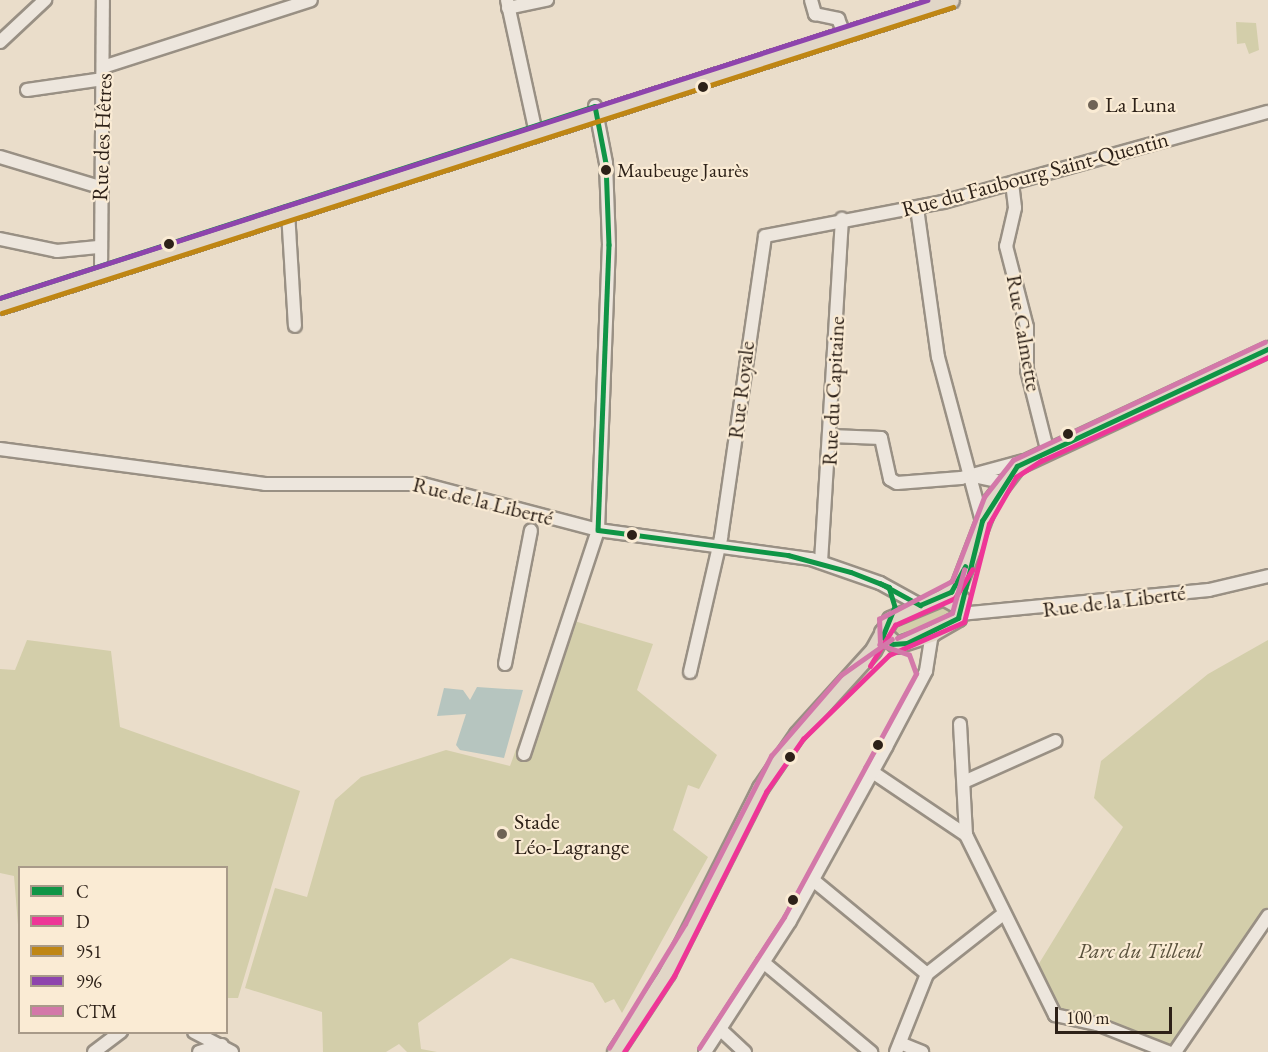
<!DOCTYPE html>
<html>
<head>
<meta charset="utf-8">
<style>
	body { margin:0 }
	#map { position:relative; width:1268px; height:1052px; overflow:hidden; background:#eaddca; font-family:"EB Garamond",serif }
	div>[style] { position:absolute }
	.green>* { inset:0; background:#d3ceaa }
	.water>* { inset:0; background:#b6c5bf }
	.roads { filter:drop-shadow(2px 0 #999084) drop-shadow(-2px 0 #999084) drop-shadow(0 2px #999084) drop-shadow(0 -2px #999084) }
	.minor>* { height:12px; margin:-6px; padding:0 6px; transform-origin:6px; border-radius:6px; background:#ede6dd }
	.major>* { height:15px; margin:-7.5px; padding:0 7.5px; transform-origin:7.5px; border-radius:7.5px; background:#e1d6c7 }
	.bus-1>* { height:4.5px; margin:-2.25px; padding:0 2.25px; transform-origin:2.25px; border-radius:2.25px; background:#0f9546 }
	.bus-2>* { height:4.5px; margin:-2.25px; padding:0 2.25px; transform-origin:2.25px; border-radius:2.25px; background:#ee3697 }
	.bus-3>* { height:4.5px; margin:-2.25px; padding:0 2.25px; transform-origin:2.25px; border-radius:2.25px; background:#bf8614 }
	.bus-4>* { height:4.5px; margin:-2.25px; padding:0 2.25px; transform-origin:2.25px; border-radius:2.25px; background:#8e44ad }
	.bus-5>* { height:4.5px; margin:-2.25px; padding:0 2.25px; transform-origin:2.25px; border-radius:2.25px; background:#d378a9 }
	.dots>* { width:16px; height:16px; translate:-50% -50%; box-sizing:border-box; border:3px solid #faebd4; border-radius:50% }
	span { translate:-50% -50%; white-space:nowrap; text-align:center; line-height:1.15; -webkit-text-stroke:4.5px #faebd4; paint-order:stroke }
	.bus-label { font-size:20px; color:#2d2118 }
	.left { translate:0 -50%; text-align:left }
	.poi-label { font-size:22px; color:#2d2118 }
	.street-label { font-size:22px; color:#2d2118 }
	.park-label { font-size:22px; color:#59513c; font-style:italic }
	.legend { position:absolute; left:18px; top:866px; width:210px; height:168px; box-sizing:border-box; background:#faebd4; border:2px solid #a89a89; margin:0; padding:8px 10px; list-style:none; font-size:18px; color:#2d2118 }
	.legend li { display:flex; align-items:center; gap:12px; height:30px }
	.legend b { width:30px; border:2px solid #a89a89 }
	.scale { position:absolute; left:1055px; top:1007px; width:117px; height:27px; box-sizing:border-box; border:3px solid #2d2118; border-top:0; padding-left:8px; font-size:18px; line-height:21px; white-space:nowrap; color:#2d2118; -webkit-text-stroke:4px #faebd4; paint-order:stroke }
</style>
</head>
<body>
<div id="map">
	<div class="green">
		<div style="clip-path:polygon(1236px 22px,1256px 23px,1259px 50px,1249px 54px,1245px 43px,1237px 44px)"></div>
		<div style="clip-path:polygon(944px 603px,954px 612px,931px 627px,895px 634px,898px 623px)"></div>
		<div style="clip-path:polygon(564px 618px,653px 644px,637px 690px,717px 755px,699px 789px,688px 785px,673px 830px,708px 857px,622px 1013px,614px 999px,605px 1003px,593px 983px,511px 958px,418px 1023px,421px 1049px,437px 1052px,407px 1052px,399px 1044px,386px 1052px,323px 1052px,322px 1012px,245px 988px,275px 888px,307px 897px,335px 800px,361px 777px,446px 750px,510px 766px)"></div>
		<div style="clip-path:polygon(27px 640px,111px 651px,120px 727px,300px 791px,238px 998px,227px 998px,226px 868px,20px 868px,19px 937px,14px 876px,0 873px,0 669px,15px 670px)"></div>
		<div style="clip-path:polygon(1268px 640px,1268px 925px,1232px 960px,1169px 1049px,1054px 1008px,1035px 970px,1123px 827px,1094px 798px,1101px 761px,1208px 674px)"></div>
	</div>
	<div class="water">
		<div style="clip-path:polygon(477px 687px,523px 690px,504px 758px,460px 750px,456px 745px,466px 714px,437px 716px,444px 688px,463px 690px,470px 700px)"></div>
	</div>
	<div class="roads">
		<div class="minor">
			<div style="left:507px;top:0;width:136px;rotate:77.7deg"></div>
			<div style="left:811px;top:0;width:15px;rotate:74deg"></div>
			<div style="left:815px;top:14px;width:24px;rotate:12deg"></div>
			<div style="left:838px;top:19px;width:8px;rotate:67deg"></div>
			<div style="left:508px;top:8px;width:40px;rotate:-12deg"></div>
			<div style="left:0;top:42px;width:62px;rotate:-43deg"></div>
			<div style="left:106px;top:66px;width:215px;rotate:-17.8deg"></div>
			<div style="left:27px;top:90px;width:77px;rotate:-8.2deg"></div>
			<div style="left:0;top:157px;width:104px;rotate:16.7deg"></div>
			<div style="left:1012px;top:183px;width:25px;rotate:83deg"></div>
			<div style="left:1015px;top:208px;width:39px;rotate:103deg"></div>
			<div style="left:1006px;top:246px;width:84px;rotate:75.5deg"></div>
			<div style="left:1027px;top:327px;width:43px;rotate:90deg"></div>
			<div style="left:1027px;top:370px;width:81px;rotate:75.8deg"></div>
			<div style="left:917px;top:208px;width:150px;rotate:82deg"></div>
			<div style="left:938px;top:357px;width:170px;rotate:75deg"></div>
			<div style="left:288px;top:212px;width:114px;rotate:86.5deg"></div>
			<div style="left:0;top:239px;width:58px;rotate:11.9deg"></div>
			<div style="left:57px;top:251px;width:41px;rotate:-5.6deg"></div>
			<div style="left:101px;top:273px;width:273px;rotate:-89.6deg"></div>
			<div style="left:831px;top:436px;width:50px;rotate:2.3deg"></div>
			<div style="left:881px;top:438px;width:42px;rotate:77.6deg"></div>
			<div style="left:890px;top:479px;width:8px;rotate:30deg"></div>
			<div style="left:897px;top:483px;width:64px;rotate:-4.5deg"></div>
			<div style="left:961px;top:478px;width:65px;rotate:-15.1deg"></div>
			<div style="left:0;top:449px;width:267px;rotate:7.5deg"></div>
			<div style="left:265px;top:484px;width:158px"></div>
			<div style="left:423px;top:484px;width:181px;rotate:14.7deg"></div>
			<div style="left:598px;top:530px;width:215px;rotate:7.8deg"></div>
			<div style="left:811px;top:559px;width:73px;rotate:19.2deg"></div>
			<div style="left:880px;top:583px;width:46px;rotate:28.8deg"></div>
			<div style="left:973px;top:476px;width:30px;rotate:12deg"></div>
			<div style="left:821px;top:562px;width:344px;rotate:-86.5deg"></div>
			<div style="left:960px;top:614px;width:250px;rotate:-5.5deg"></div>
			<div style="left:1209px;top:590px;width:61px;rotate:-13.3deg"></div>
			<div style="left:505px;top:664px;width:136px;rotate:-79deg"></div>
			<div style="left:690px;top:672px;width:138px;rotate:-77deg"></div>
			<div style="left:721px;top:538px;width:305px;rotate:-81.7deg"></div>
			<div style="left:765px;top:236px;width:181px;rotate:-10.8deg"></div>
			<div style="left:943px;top:202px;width:337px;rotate:-15.5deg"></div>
			<div style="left:960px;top:724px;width:111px;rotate:86.9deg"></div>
			<div style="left:524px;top:754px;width:236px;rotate:-71.7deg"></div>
			<div style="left:598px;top:530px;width:285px;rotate:-87.8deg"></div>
			<div style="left:609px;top:245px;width:82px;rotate:-92.1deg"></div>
			<div style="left:606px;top:163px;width:58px;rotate:-100.9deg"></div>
			<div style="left:871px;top:771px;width:115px;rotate:34deg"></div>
			<div style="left:966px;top:835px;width:201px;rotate:63.7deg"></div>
			<div style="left:1055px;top:1015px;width:43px;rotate:12.1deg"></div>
			<div style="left:1097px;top:1024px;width:76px;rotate:21.5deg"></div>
			<div style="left:966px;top:781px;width:98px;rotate:-24deg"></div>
			<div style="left:813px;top:880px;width:148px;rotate:39.5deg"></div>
			<div style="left:763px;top:962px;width:141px;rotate:39.8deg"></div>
			<div style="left:721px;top:1030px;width:33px;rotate:43deg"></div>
			<div style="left:194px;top:1032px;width:43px;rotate:27.8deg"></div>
			<div style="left:900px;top:1043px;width:24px;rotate:22deg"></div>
			<div style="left:94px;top:1052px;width:34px;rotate:-37deg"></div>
			<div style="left:199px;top:1052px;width:24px;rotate:-17deg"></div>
			<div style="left:705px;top:1052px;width:156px;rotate:-57deg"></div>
			<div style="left:790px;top:921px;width:199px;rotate:-61.1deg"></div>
			<div style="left:886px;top:747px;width:86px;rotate:-62.2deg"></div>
			<div style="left:926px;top:671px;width:38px;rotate:-81deg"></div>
			<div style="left:896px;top:1052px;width:84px;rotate:-68.3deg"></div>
			<div style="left:927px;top:974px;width:95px;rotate:-38.2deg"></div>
			<div style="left:1175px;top:1052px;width:165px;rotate:-55.6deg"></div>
		</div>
		<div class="major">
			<div style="left:0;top:306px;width:999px;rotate:-17.84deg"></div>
			<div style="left:943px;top:597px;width:19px;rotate:-36deg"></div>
			<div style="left:958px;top:586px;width:92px;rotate:-69deg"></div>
			<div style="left:991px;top:500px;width:43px;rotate:-52.6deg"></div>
			<div style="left:1017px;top:466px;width:277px;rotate:-25deg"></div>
			<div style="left:882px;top:632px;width:19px;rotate:43deg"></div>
			<div style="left:896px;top:645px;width:38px;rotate:-18deg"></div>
			<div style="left:932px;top:633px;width:30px;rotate:-30deg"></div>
			<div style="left:958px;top:618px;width:19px;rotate:-78deg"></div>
			<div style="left:615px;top:1052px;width:95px;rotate:-56.6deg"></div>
			<div style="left:667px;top:973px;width:207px;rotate:-63.3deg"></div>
			<div style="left:760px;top:788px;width:65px;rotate:-55.6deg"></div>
			<div style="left:797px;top:734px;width:113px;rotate:-47.9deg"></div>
			<div style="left:873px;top:650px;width:35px;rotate:-61deg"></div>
			<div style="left:890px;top:619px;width:57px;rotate:-22.5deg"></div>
			<div style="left:943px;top:597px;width:18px;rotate:29deg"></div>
		</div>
	</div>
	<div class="bus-1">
		<div style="left:0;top:298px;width:625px;rotate:-17.88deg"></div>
		<div style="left:595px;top:106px;width:58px;rotate:79.1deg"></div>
		<div style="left:606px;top:163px;width:82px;rotate:87.9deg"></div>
		<div style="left:609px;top:245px;width:285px;rotate:92.2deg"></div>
		<div style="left:598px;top:530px;width:192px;rotate:7.5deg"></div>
		<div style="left:788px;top:555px;width:65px;rotate:15.1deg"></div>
		<div style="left:851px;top:572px;width:41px;rotate:21.5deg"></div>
		<div style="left:889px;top:587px;width:21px;rotate:73deg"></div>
		<div style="left:895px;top:607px;width:32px;rotate:112deg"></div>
		<div style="left:883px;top:637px;width:11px;rotate:38deg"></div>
		<div style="left:892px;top:644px;width:15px;rotate:-4deg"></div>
		<div style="left:907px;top:643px;width:57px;rotate:-26.1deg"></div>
		<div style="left:958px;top:618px;width:100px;rotate:-76.1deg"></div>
		<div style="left:982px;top:521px;width:65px;rotate:-57.5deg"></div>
		<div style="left:1017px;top:466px;width:277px;rotate:-25deg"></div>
		<div style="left:880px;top:583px;width:46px;rotate:28.8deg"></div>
		<div style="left:920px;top:605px;width:34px;rotate:-23deg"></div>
		<div style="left:951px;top:592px;width:29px;rotate:-61deg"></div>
	</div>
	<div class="bus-2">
		<div style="left:870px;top:666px;width:48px;rotate:-58.6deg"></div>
		<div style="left:895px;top:625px;width:66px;rotate:-24.2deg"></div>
		<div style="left:955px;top:598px;width:33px;rotate:-59deg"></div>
		<div style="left:624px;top:1052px;width:91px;rotate:-56.7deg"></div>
		<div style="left:674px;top:976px;width:206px;rotate:-63.4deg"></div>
		<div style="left:766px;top:792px;width:65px;rotate:-55.1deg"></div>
		<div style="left:803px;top:739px;width:120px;rotate:-44.3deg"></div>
		<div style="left:889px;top:655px;width:82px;rotate:-23.7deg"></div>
		<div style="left:964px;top:622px;width:101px;rotate:-75.7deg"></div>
		<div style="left:989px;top:524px;width:54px;rotate:-60.1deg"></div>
		<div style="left:1016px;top:477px;width:30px;rotate:-33deg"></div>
		<div style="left:1041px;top:461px;width:250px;rotate:-24.6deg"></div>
	</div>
	<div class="bus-3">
		<div style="left:2px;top:313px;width:999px;rotate:-17.84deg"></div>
	</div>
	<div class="bus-4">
		<div style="left:0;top:298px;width:974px;rotate:-17.82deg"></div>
	</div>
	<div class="bus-5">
		<div style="left:897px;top:638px;width:60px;rotate:-24.4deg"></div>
		<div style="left:952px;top:613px;width:45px;rotate:-74.4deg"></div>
		<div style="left:609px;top:1048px;width:145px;rotate:-58.5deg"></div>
		<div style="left:685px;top:924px;width:189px;rotate:-62.9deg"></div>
		<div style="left:771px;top:756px;width:107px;rotate:-49.2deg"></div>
		<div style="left:841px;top:675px;width:62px;rotate:-35.2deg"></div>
		<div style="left:699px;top:1048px;width:156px;rotate:-57deg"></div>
		<div style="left:784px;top:917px;width:277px;rotate:-61.5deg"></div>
		<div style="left:916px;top:674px;width:20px;rotate:-110deg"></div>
		<div style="left:909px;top:655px;width:31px;rotate:-161deg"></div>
		<div style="left:880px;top:645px;width:26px;rotate:-92deg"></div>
		<div style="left:879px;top:619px;width:82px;rotate:-27.5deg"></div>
		<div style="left:952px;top:581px;width:90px;rotate:-69.1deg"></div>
		<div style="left:984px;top:497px;width:47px;rotate:-51.9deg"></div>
		<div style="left:1013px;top:460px;width:278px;rotate:-25.1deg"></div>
	</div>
	<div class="dots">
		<div style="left:703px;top:87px;background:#2d2118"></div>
		<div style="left:1093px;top:105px;background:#6f6356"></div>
		<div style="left:606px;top:170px;background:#2d2118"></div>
		<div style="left:169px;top:244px;background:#2d2118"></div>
		<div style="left:1068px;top:434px;background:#2d2118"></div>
		<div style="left:632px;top:535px;background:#2d2118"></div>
		<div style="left:878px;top:745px;background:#2d2118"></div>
		<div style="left:790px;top:757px;background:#2d2118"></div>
		<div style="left:502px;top:834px;background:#6f6356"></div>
		<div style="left:793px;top:900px;background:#2d2118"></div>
	</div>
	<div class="bus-label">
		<span class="left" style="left:617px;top:170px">Maubeuge Jaurès</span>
	</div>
	<div class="poi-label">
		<span class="left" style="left:1105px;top:105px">La Luna</span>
		<span class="left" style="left:514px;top:834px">Stade<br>Léo-Lagrange</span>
	</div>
	<div class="street-label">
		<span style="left:102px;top:137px;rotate:-88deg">Rue des Hêtres</span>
		<span style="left:1035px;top:174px;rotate:-15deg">Rue du Faubourg Saint-Quentin</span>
		<span style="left:1024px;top:333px;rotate:80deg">Rue Calmette</span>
		<span style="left:741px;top:390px;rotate:-83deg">Rue Royale</span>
		<span style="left:833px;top:391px;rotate:-87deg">Rue du Capitaine</span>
		<span style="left:483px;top:501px;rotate:14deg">Rue de la Liberté</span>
		<span style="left:1114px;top:601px;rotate:-7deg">Rue de la Liberté</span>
	</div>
	<div class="park-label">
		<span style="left:1140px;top:951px">Parc du Tilleul</span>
	</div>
	<ul class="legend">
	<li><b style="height:8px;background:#0f9546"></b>C</li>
	<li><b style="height:8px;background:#ee3697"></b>D</li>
	<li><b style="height:8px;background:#bf8614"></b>951</li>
	<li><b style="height:8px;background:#8e44ad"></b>996</li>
	<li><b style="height:8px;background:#d378a9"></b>CTM</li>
	</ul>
	<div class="scale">100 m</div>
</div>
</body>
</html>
